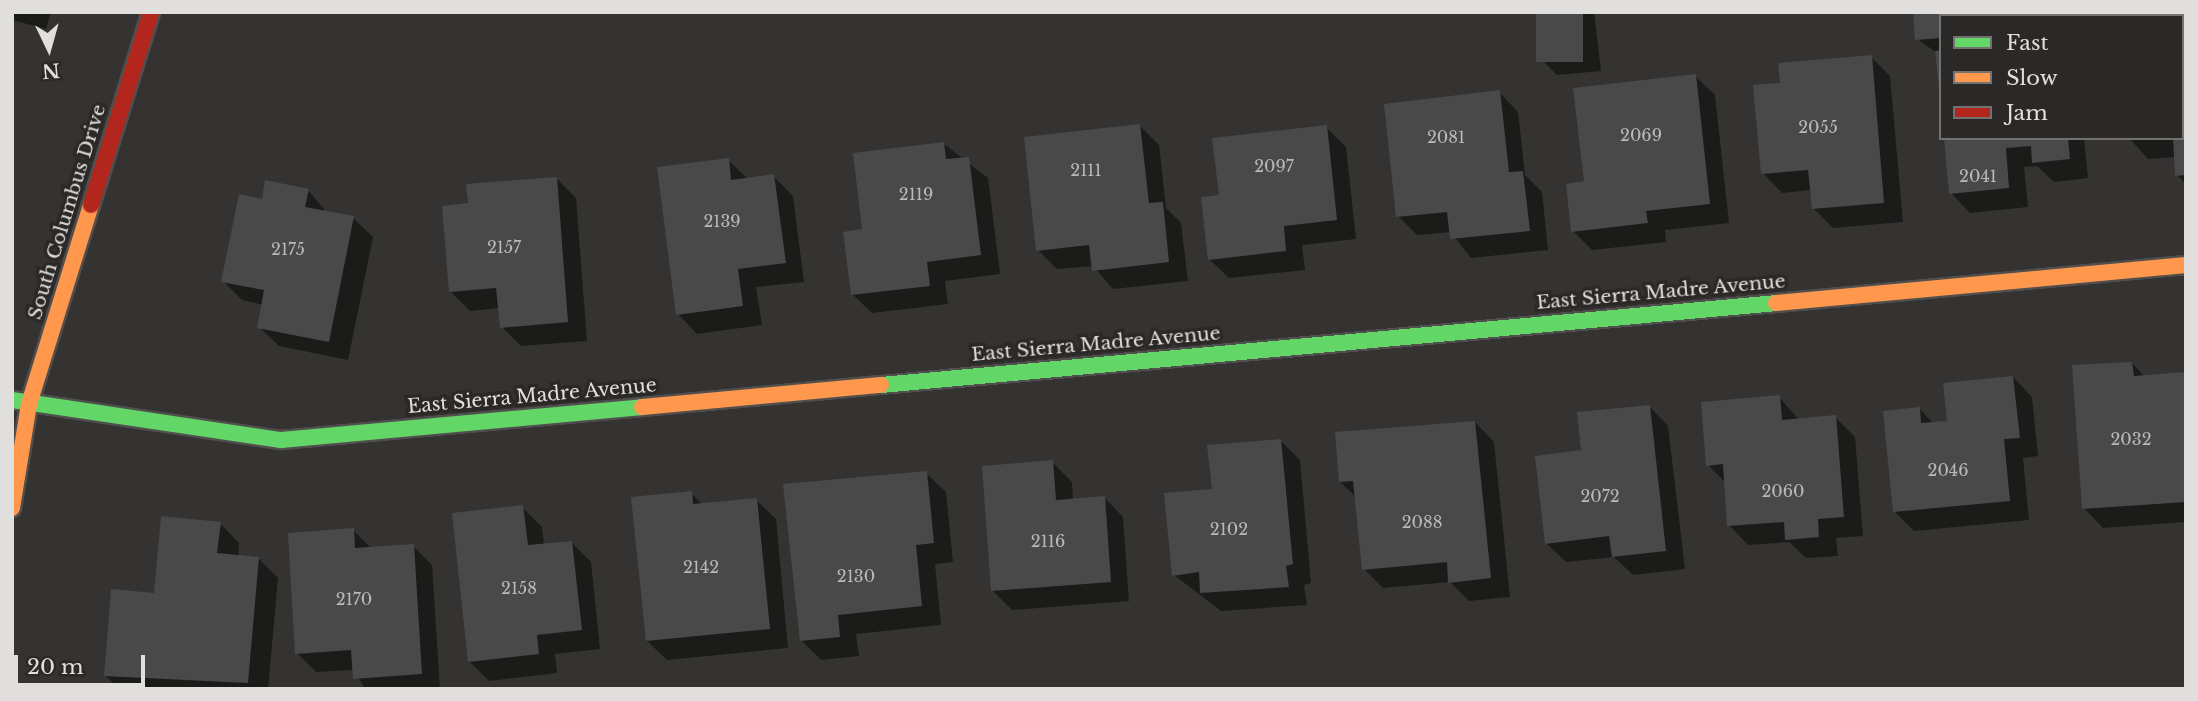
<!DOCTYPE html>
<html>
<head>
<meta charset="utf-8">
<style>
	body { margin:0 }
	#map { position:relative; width:2198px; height:701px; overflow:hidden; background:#343332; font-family:"Libre Baskerville",serif }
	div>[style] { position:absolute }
	.shadow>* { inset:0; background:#0007 }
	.building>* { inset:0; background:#4a4949; transform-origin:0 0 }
	.roads { filter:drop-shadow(2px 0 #504f4e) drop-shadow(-2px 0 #504f4e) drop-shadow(0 2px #504f4e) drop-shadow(0 -2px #504f4e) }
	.fast>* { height:16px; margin:-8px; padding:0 8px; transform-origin:8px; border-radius:8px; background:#63d668 }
	.slow>* { height:16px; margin:-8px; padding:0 8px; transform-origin:8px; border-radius:8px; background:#ff974d }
	.jam>* { height:16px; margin:-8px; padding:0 8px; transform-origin:8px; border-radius:8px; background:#b3261e }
	span { translate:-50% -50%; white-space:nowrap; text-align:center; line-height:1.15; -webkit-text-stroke:7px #2b2927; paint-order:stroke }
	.number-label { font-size:16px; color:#bbbab9 }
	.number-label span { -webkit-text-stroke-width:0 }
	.street-label { font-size:19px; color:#e1dfde }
	.frame { position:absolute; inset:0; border:14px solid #e1dfde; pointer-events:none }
	.legend { position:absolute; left:1939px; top:14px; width:245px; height:126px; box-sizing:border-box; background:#2b2927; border:2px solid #747270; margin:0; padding:9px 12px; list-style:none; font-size:21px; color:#e1dfde }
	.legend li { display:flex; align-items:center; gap:14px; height:35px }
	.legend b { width:35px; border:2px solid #747270 }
	.north { position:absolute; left:14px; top:14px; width:70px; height:70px; -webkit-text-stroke:5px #2b2927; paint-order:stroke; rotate:175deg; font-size:19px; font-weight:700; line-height:28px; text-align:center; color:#e1dfde }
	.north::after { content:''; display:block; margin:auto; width:24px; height:32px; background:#e1dfde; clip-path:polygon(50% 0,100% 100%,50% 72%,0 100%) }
	.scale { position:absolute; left:14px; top:655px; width:131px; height:32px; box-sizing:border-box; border:4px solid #e1dfde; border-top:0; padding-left:9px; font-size:21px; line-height:24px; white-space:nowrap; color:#e1dfde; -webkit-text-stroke:5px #2b2927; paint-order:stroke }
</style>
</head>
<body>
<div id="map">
	<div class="shadow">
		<div style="clip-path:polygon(12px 12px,51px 12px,46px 29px,12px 20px)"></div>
		<div style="clip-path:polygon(1537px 12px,1594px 12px,1601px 71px,1557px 75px,1543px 61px)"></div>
		<div style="clip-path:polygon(1914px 12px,1958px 12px,1941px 16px,1941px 90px,1937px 53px,1917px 39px)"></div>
		<div style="clip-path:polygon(2182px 34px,2186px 34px,2186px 184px,2177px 175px,2176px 157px,2148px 159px,2129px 138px,2182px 138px)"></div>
		<div style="clip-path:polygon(1871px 57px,1890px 76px,1903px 222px,1833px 228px,1813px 208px,1811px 190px,1782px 193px,1763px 173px,1782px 84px)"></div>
		<div style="clip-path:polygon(1695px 76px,1715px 95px,1729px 223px,1665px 230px,1666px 242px,1592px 250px,1573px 231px,1586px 183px)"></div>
		<div style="clip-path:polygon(1499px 92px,1518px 112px,1525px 175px,1542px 192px,1548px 250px,1471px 258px,1451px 232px,1417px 235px,1398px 216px)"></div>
		<div style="clip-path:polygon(1140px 126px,1159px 145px,1166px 208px,1181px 223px,1188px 281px,1113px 289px,1093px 266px,1057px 269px,1038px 250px)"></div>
		<div style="clip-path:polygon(1326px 127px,1346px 147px,1356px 239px,1302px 245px,1305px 270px,1229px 278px,1209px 259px,1221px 197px)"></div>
		<div style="clip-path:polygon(1945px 138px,2084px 138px,2088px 178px,2054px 182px,2037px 166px,2024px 167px,2028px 207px,1970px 213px,1951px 193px)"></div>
		<div style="clip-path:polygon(944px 144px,988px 178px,1000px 274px,945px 281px,948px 304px,872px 313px,852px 294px,864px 231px)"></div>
		<div style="clip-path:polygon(728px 160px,748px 179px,773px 176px,793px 196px,804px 282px,756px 287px,762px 325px,697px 334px,678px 314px)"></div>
		<div style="clip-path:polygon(556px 178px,576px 198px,587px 341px,521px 346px,502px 327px,500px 308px,470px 311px,451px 292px,470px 205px)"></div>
		<div style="clip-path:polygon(308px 190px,327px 213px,353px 218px,373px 237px,348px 360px,279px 346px,259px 327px,263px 305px,242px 300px,223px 281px,263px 201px)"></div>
		<div style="clip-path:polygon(2132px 363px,2145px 377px,2186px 374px,2186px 522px,2103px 528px,2084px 508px)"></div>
		<div style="clip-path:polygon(2013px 377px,2032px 397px,2038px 456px,2023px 458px,2029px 520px,1914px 531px,1895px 512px,1919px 408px,1934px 424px,1949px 423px)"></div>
		<div style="clip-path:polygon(1779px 397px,1799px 420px,1835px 417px,1855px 437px,1863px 536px,1836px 538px,1838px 556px,1806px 558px,1789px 542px,1748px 545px,1729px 525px,1726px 483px,1708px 465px)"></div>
		<div style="clip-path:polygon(1649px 406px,1668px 426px,1685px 569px,1633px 575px,1614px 557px,1566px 562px,1546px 543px,1583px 452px)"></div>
		<div style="clip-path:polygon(1475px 422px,1494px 442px,1510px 597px,1469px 601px,1450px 582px,1383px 588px,1364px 569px,1357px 498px,1340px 482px)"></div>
		<div style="clip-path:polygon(1281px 441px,1300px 460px,1311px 583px,1304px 585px,1307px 605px,1221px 611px,1174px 575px,1214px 491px)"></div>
		<div style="clip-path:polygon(1052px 462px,1072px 482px,1073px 500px,1104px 497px,1123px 517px,1129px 601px,1012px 610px,993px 591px)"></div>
		<div style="clip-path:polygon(926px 473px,946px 492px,953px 562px,935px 564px,941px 625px,856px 634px,859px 656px,821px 660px,801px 640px)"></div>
		<div style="clip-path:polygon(691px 493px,703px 505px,756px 500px,776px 519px,788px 648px,667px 660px,647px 641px)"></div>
		<div style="clip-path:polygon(522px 507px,542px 527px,544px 545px,571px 542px,591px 562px,600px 649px,555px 654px,557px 673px,489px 681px,469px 661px)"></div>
		<div style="clip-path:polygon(220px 523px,239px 543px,238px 557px,259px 559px,278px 578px,268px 689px,119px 689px,105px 675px,155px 595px)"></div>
		<div style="clip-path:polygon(353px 530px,372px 549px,413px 546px,432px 565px,440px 689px,365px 689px,354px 670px,316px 672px,297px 653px)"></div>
	</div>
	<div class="building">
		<div style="left:1536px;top:12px;width:47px;height:50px"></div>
		<div style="clip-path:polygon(1913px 12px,1946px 12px,1941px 38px,1915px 40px)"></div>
		<div style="clip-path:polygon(2182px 32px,2186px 175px,2175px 176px,2173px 138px,2182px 138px)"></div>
		<div style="clip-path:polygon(1941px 50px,1941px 89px,1939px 89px,1935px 51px)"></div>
		<div style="clip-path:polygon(1872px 55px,1884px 203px,1812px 209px,1808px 170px,1761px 174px,1753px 85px,1780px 83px,1778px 63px)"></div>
		<div style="clip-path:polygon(1696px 74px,1710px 204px,1646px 211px,1648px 223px,1571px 232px,1566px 184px,1584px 181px,1573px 88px)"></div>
		<div style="clip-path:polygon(1500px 90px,1509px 172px,1523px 171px,1530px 231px,1450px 239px,1447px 212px,1396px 217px,1384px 104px)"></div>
		<div style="clip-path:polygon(1140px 124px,1149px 203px,1163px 202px,1169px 262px,1092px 271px,1089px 245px,1036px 251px,1024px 137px)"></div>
		<div style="clip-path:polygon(1327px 125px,1337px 220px,1284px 226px,1286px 251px,1208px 260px,1201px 197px,1219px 195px,1212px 138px)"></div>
		<div style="clip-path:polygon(1944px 138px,2068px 138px,2070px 159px,2032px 163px,2031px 146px,2006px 148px,2009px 188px,1949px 194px)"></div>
		<div style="clip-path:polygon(944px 142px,946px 159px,969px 157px,981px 255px,927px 262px,930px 286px,851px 295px,843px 232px,862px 229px,853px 153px)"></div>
		<div style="clip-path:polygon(729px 158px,731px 180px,774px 174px,786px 263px,738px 269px,743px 306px,676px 315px,657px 167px)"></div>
		<div style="clip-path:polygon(557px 177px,568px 322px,500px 328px,496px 288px,449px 292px,442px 206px,468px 203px,466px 184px)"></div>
		<div style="clip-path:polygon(265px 180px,309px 189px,305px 207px,354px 216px,329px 342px,257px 328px,264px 290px,221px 282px,239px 194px,262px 199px)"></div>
		<div style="clip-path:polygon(2132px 362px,2134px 376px,2186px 372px,2186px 502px,2082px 509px,2072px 365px)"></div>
		<div style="clip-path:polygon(2013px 376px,2020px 438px,2004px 439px,2010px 501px,1893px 512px,1883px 411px,1920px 407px,1921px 423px,1947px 421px,1943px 383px)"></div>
		<div style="clip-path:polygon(1780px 395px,1782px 420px,1836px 415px,1844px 517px,1818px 519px,1819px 537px,1785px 540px,1784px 522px,1727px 526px,1723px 464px,1706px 466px,1701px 402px)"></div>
		<div style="clip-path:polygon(1650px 405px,1666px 551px,1612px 557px,1609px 536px,1545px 544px,1535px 456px,1581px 450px,1577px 412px)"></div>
		<div style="clip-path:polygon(1475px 421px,1491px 578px,1448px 583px,1447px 562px,1362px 570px,1353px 481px,1339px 482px,1335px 432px)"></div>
		<div style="clip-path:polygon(1281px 439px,1293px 564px,1286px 566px,1289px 587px,1200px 593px,1199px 572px,1172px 576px,1164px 493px,1212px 489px,1207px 445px)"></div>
		<div style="clip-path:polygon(1053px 460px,1056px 500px,1105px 496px,1111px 582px,991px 591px,982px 466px)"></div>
		<div style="clip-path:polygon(927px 471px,934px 543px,916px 545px,922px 606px,838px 615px,840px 637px,800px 641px,783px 484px)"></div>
		<div style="clip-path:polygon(692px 491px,693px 504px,757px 498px,770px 629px,646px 641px,631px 497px)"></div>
		<div style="clip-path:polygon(523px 505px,528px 545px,572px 541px,582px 630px,537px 635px,539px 654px,468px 662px,452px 513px)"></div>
		<div style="clip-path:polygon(161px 516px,221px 522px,217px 553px,259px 557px,248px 683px,104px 676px,111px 589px,154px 593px)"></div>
		<div style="clip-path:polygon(354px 528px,355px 548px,414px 544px,422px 674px,353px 679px,351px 650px,295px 654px,288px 533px)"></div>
	</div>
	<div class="roads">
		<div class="fast">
			<div style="left:881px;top:385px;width:899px;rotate:-5.23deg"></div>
			<div style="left:12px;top:400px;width:272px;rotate:8.5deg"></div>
			<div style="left:281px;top:440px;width:363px;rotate:-5.2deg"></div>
		</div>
		<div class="slow">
			<div style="left:1776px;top:303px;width:412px;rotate:-5.3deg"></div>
			<div style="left:642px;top:407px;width:240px;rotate:-5.3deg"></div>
			<div style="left:12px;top:508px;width:105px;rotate:-80.7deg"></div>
			<div style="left:29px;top:404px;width:208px;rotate:-72.7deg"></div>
		</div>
		<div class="jam">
			<div style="left:91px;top:205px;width:202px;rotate:-72.7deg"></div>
		</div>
	</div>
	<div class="number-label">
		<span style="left:1818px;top:127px">2055</span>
		<span style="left:1641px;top:135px">2069</span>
		<span style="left:1446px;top:137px">2081</span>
		<span style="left:1274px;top:166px">2097</span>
		<span style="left:1086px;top:170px">2111</span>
		<span style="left:1978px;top:176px">2041</span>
		<span style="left:916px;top:194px">2119</span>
		<span style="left:722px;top:221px">2139</span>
		<span style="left:504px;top:247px">2157</span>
		<span style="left:288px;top:249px">2175</span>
		<span style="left:2131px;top:439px">2032</span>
		<span style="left:1948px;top:470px">2046</span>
		<span style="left:1783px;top:491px">2060</span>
		<span style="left:1600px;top:496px">2072</span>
		<span style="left:1422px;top:522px">2088</span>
		<span style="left:1229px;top:529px">2102</span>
		<span style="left:1048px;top:541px">2116</span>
		<span style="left:701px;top:567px">2142</span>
		<span style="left:856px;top:576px">2130</span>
		<span style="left:519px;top:588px">2158</span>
		<span style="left:354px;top:599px">2170</span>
	</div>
	<div class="street-label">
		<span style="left:67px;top:212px;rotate:-73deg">South Columbus Drive</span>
		<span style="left:1661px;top:292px;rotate:-5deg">East Sierra Madre Avenue</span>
		<span style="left:1096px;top:344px;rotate:-5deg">East Sierra Madre Avenue</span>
		<span style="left:532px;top:396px;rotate:-5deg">East Sierra Madre Avenue</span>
	</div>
	<div class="frame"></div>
	<ul class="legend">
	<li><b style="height:9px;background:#63d668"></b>Fast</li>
	<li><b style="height:9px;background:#ff974d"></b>Slow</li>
	<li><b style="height:9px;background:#b3261e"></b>Jam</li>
	</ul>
	<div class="north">N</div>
	<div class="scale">20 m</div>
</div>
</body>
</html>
